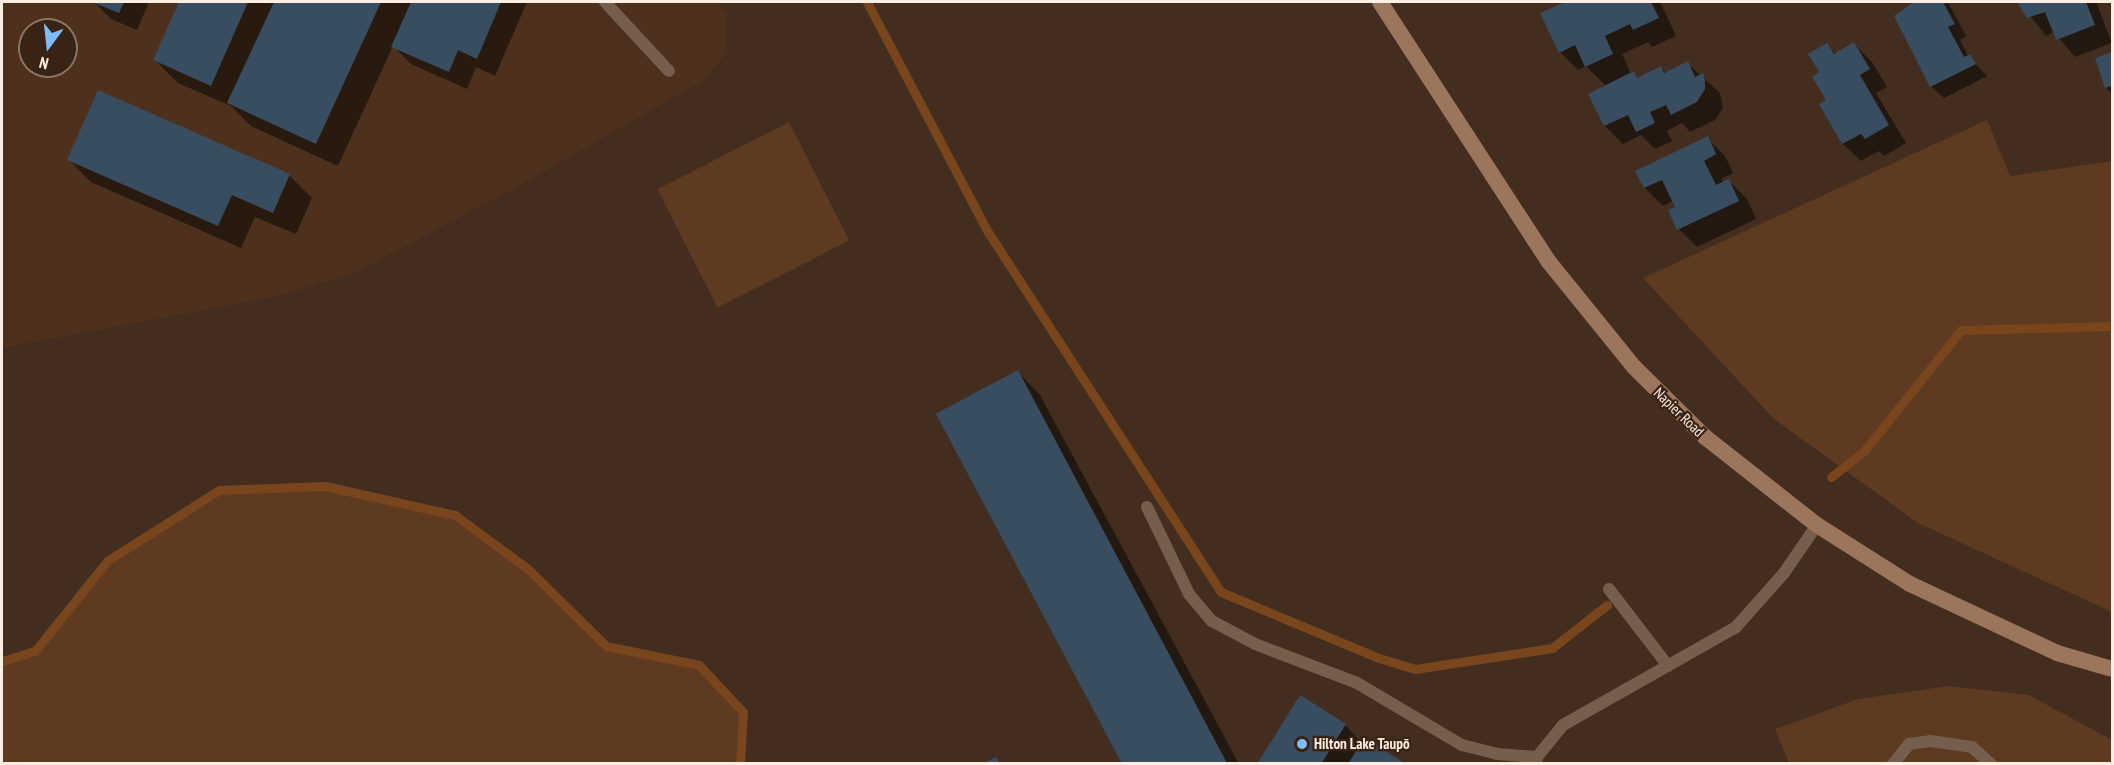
<!DOCTYPE html>
<html>
<head>
<meta charset="utf-8">
<style>
	body { margin:0 }
	#map { position:relative; width:2114px; height:765px; overflow:hidden; background:#432d1e; font-family:"PT Sans Narrow",sans-serif }
	div>[style] { position:absolute }
	.built>* { inset:0; background:#4d311d }
	.green>* { inset:0; background:#5e3a20; transform-origin:0 0 }
	.shadow>* { inset:0; background:#0007 }
	.stream>* { height:9px; margin:-4.5px; padding:0 4.5px; transform-origin:4.5px; border-radius:4.5px; background:#79451d }
	.building>* { inset:0; background:#394d61; transform-origin:0 0 }
	.service>* { height:12px; margin:-6px; padding:0 6px; transform-origin:6px; border-radius:6px; background:#765e4e }
	.secondary>* { height:16px; margin:-8px; padding:0 8px; transform-origin:8px; border-radius:8px; background:#9b755c }
	.dots>* { width:16px; height:16px; translate:-50% -50%; box-sizing:border-box; border:3px solid #392314; border-radius:50% }
	span { translate:-50% -50%; white-space:nowrap; text-align:center; line-height:1.15; -webkit-text-stroke:4.5px #392314; paint-order:stroke }
	.street-label { font-size:15px; color:#fdeee4 }
	.poi-label { font-size:15px; color:#fdeee4; font-weight:700 }
	.left { translate:0 -50%; text-align:left }
	.frame { position:absolute; inset:0; border:3px solid #fdeee4; pointer-events:none }
	.north { position:absolute; left:18px; top:18px; width:60px; height:60px; box-sizing:border-box; background:#392314; border:2px solid #877467; border-radius:50%; rotate:195deg; font-size:16px; font-weight:700; line-height:24px; text-align:center; color:#fdeee4 }
	.north::after { content:''; display:block; margin:auto; width:21px; height:27px; background:#7fbdfa; clip-path:polygon(50% 0,100% 100%,50% 72%,0 100%) }
</style>
</head>
<body>
<div id="map">
	<div class="built">
		<div style="clip-path:polygon(evenodd,2px 2px,717px 2px,726px 13px,727px 52px,703px 81px,508px 192px,354px 273px,278px 296px,2px 348px,2px 2px,30px 30px,66px 30px,66px 66px,30px 66px,30px 30px)"></div>
	</div>
	<div class="green">
		<div style="clip-path:polygon(1987px 120px,2010px 176px,2112px 161px,2112px 612px,1918px 523px,1774px 419px,1643px 278px)"></div>
		<div style="left:789px;top:122px;width:133px;height:148px;rotate:63deg"></div>
		<div style="clip-path:polygon(325px 486px,455px 515px,528px 569px,606px 646px,699px 665px,743px 712px,740px 763px,2px 763px,2px 661px,35px 651px,107px 561px,219px 490px)"></div>
		<div style="clip-path:polygon(1948px 686px,2029px 695px,2112px 740px,2112px 763px,1789px 763px,1775px 729px,1858px 699px)"></div>
	</div>
	<div class="shadow">
		<div style="clip-path:polygon(94px 2px,149px 2px,137px 30px,111px 19px)"></div>
		<div style="clip-path:polygon(181px 2px,527px 2px,495px 76px,476px 67px,467px 89px,411px 64px,393px 46px,338px 166px,251px 126px,231px 106px,178px 83px,155px 60px)"></div>
		<div style="clip-path:polygon(1568px 2px,1660px 2px,1676px 36px,1652px 47px,1648px 42px,1622px 54px,1631px 74px,1639px 79px,1661px 68px,1666px 73px,1687px 63px,1720px 93px,1723px 108px,1715px 120px,1690px 132px,1682px 123px,1667px 131px,1672px 141px,1655px 149px,1641px 135px,1623px 144px,1605px 126px,1606px 86px,1586px 66px,1578px 70px,1560px 52px,1542px 14px)"></div>
		<div style="clip-path:polygon(1921px 2px,1949px 4px,1966px 36px,1960px 40px,1968px 56px,1987px 76px,1944px 98px,1931px 86px,1896px 17px)"></div>
		<div style="clip-path:polygon(2019px 2px,2096px 2px,2112px 43px,2075px 57px,2054px 32px,2046px 36px)"></div>
		<div style="clip-path:polygon(1854px 44px,1872px 62px,1887px 87px,1876px 93px,1906px 143px,1884px 156px,1879px 151px,1861px 161px,1843px 144px,1821px 105px,1828px 101px,1821px 73px,1827px 45px,1836px 54px)"></div>
		<div style="clip-path:polygon(2112px 54px,2112px 94px,2106px 87px,2096px 59px)"></div>
		<div style="clip-path:polygon(1707px 138px,1725px 156px,1733px 173px,1721px 179px,1723px 184px,1729px 181px,1747px 199px,1756px 219px,1697px 247px,1679px 229px,1673px 201px,1663px 206px,1645px 188px,1637px 172px)"></div>
		<div style="clip-path:polygon(69px 160px,289px 175px,312px 198px,296px 234px,255px 217px,241px 248px,91px 182px)"></div>
		<div style="clip-path:polygon(1018px 372px,1040px 395px,1239px 764px,1125px 764px)"></div>
		<div style="clip-path:polygon(1345px 725px,1362px 743px,1403px 764px,1259px 764px)"></div>
	</div>
	<div class="stream">
		<div style="left:867px;top:2px;width:260px;rotate:62.3deg"></div>
		<div style="left:988px;top:232px;width:429px;rotate:57.1deg"></div>
		<div style="left:1221px;top:592px;width:171px;rotate:22.7deg"></div>
		<div style="left:1379px;top:658px;width:38px;rotate:17deg"></div>
		<div style="left:1415px;top:669px;width:139px;rotate:-8.7deg"></div>
		<div style="left:1552px;top:648px;width:70px;rotate:-38deg"></div>
		<div style="left:1831px;top:477px;width:42px;rotate:-38.2deg"></div>
		<div style="left:1864px;top:451px;width:155px;rotate:-51.3deg"></div>
		<div style="left:1961px;top:330px;width:151px;rotate:-1.5deg"></div>
		<div style="left:2px;top:661px;width:34px;rotate:-17deg"></div>
		<div style="left:35px;top:651px;width:115px;rotate:-51.3deg"></div>
		<div style="left:107px;top:561px;width:133px;rotate:-32.4deg"></div>
		<div style="left:219px;top:490px;width:106px;rotate:-2.2deg"></div>
		<div style="left:325px;top:486px;width:133px;rotate:12.6deg"></div>
		<div style="left:455px;top:515px;width:91px;rotate:36.5deg"></div>
		<div style="left:528px;top:569px;width:110px;rotate:44.6deg"></div>
		<div style="left:606px;top:646px;width:95px;rotate:11.5deg"></div>
		<div style="left:699px;top:665px;width:64px;rotate:46.9deg"></div>
		<div style="left:743px;top:712px;width:52px;rotate:93.3deg"></div>
	</div>
	<div class="building">
		<div style="clip-path:polygon(92px 2px,124px 2px,119px 13px)"></div>
		<div style="clip-path:polygon(179px 2px,248px 2px,211px 86px,153px 60px)"></div>
		<div style="clip-path:polygon(274px 2px,381px 2px,316px 144px,227px 103px)"></div>
		<div style="clip-path:polygon(411px 2px,501px 2px,477px 59px,458px 50px,449px 72px,391px 47px)"></div>
		<div style="clip-path:polygon(1565px 2px,1651px 2px,1659px 18px,1633px 30px,1630px 24px,1605px 36px,1613px 54px,1585px 67px,1575px 45px,1559px 53px,1540px 13px)"></div>
		<div style="clip-path:polygon(1914px 2px,1943px 2px,1955px 24px,1948px 27px,1964px 57px,1970px 54px,1976px 64px,1930px 87px,1894px 16px)"></div>
		<div style="clip-path:polygon(2017px 2px,2086px 2px,2095px 25px,2056px 40px,2045px 12px,2027px 18px)"></div>
		<div style="clip-path:polygon(1854px 42px,1870px 69px,1860px 75px,1889px 125px,1865px 139px,1861px 134px,1842px 144px,1819px 104px,1826px 100px,1812px 77px,1819px 72px,1808px 54px,1827px 43px,1834px 54px)"></div>
		<div style="clip-path:polygon(2112px 52px,2112px 86px,2105px 88px,2095px 58px)"></div>
		<div style="clip-path:polygon(1688px 61px,1695px 77px,1703px 73px,1705px 80px,1705px 89px,1697px 102px,1671px 115px,1666px 105px,1650px 112px,1655px 123px,1636px 132px,1628px 115px,1604px 126px,1588px 94px,1634px 71px,1637px 78px,1661px 66px,1664px 73px)"></div>
		<div style="clip-path:polygon(98px 90px,290px 174px,273px 213px,232px 195px,218px 226px,67px 160px)"></div>
		<div style="clip-path:polygon(1708px 136px,1716px 154px,1704px 161px,1716px 185px,1729px 179px,1739px 201px,1677px 230px,1668px 210px,1675px 207px,1662px 180px,1644px 188px,1635px 171px)"></div>
		<div style="left:1018px;top:370px;width:447px;height:93px;rotate:62deg"></div>
		<div style="clip-path:polygon(1300px 695px,1346px 724px,1321px 764px,1257px 764px)"></div>
		<div style="clip-path:polygon(1364px 738px,1406px 764px,1348px 764px)"></div>
		<div style="clip-path:polygon(996px 757px,1000px 764px,983px 764px)"></div>
	</div>
	<div class="service">
		<div style="left:605px;top:2px;width:94px;rotate:47.2deg"></div>
		<div style="left:1147px;top:507px;width:97px;rotate:64.2deg"></div>
		<div style="left:1189px;top:594px;width:35px;rotate:50deg"></div>
		<div style="left:1212px;top:621px;width:49px;rotate:28.1deg"></div>
		<div style="left:1255px;top:644px;width:109px;rotate:20.9deg"></div>
		<div style="left:1357px;top:683px;width:122px;rotate:30.6deg"></div>
		<div style="left:1462px;top:745px;width:36px;rotate:14deg"></div>
		<div style="left:1497px;top:754px;width:40px;rotate:4.3deg"></div>
		<div style="left:1609px;top:589px;width:97px;rotate:52.5deg"></div>
		<div style="left:1536px;top:763px;width:6px;rotate:-81deg"></div>
		<div style="left:1537px;top:757px;width:41px;rotate:-50.9deg"></div>
		<div style="left:1563px;top:725px;width:199px;rotate:-29.5deg"></div>
		<div style="left:1736px;top:627px;width:72px;rotate:-48.4deg"></div>
		<div style="left:1784px;top:573px;width:58px;rotate:-55.5deg"></div>
		<div style="left:1893px;top:764px;width:26px;rotate:-51deg"></div>
		<div style="left:1909px;top:744px;width:21px;rotate:-8deg"></div>
		<div style="left:1930px;top:741px;width:42px;rotate:8.1deg"></div>
		<div style="left:1972px;top:747px;width:25px;rotate:42deg"></div>
	</div>
	<div class="secondary">
		<div style="left:1380px;top:2px;width:310px;rotate:57deg"></div>
		<div style="left:1549px;top:262px;width:135px;rotate:51deg"></div>
		<div style="left:1634px;top:367px;width:100px;rotate:44.6deg"></div>
		<div style="left:1705px;top:437px;width:142px;rotate:38.2deg"></div>
		<div style="left:1817px;top:525px;width:110px;rotate:32.4deg"></div>
		<div style="left:1910px;top:584px;width:162px;rotate:25.1deg"></div>
		<div style="left:2057px;top:653px;width:57px;rotate:16.2deg"></div>
	</div>
	<div class="dots">
		<div style="left:1302px;top:744px;background:#7fbdfa"></div>
	</div>
	<div class="street-label">
		<span style="left:1679px;top:412px;rotate:44deg">Napier Road</span>
	</div>
	<div class="poi-label">
		<span class="left" style="left:1314px;top:744px">Hilton Lake Taupō</span>
	</div>
	<div class="frame"></div>
	<div class="north">N</div>
</div>
</body>
</html>
